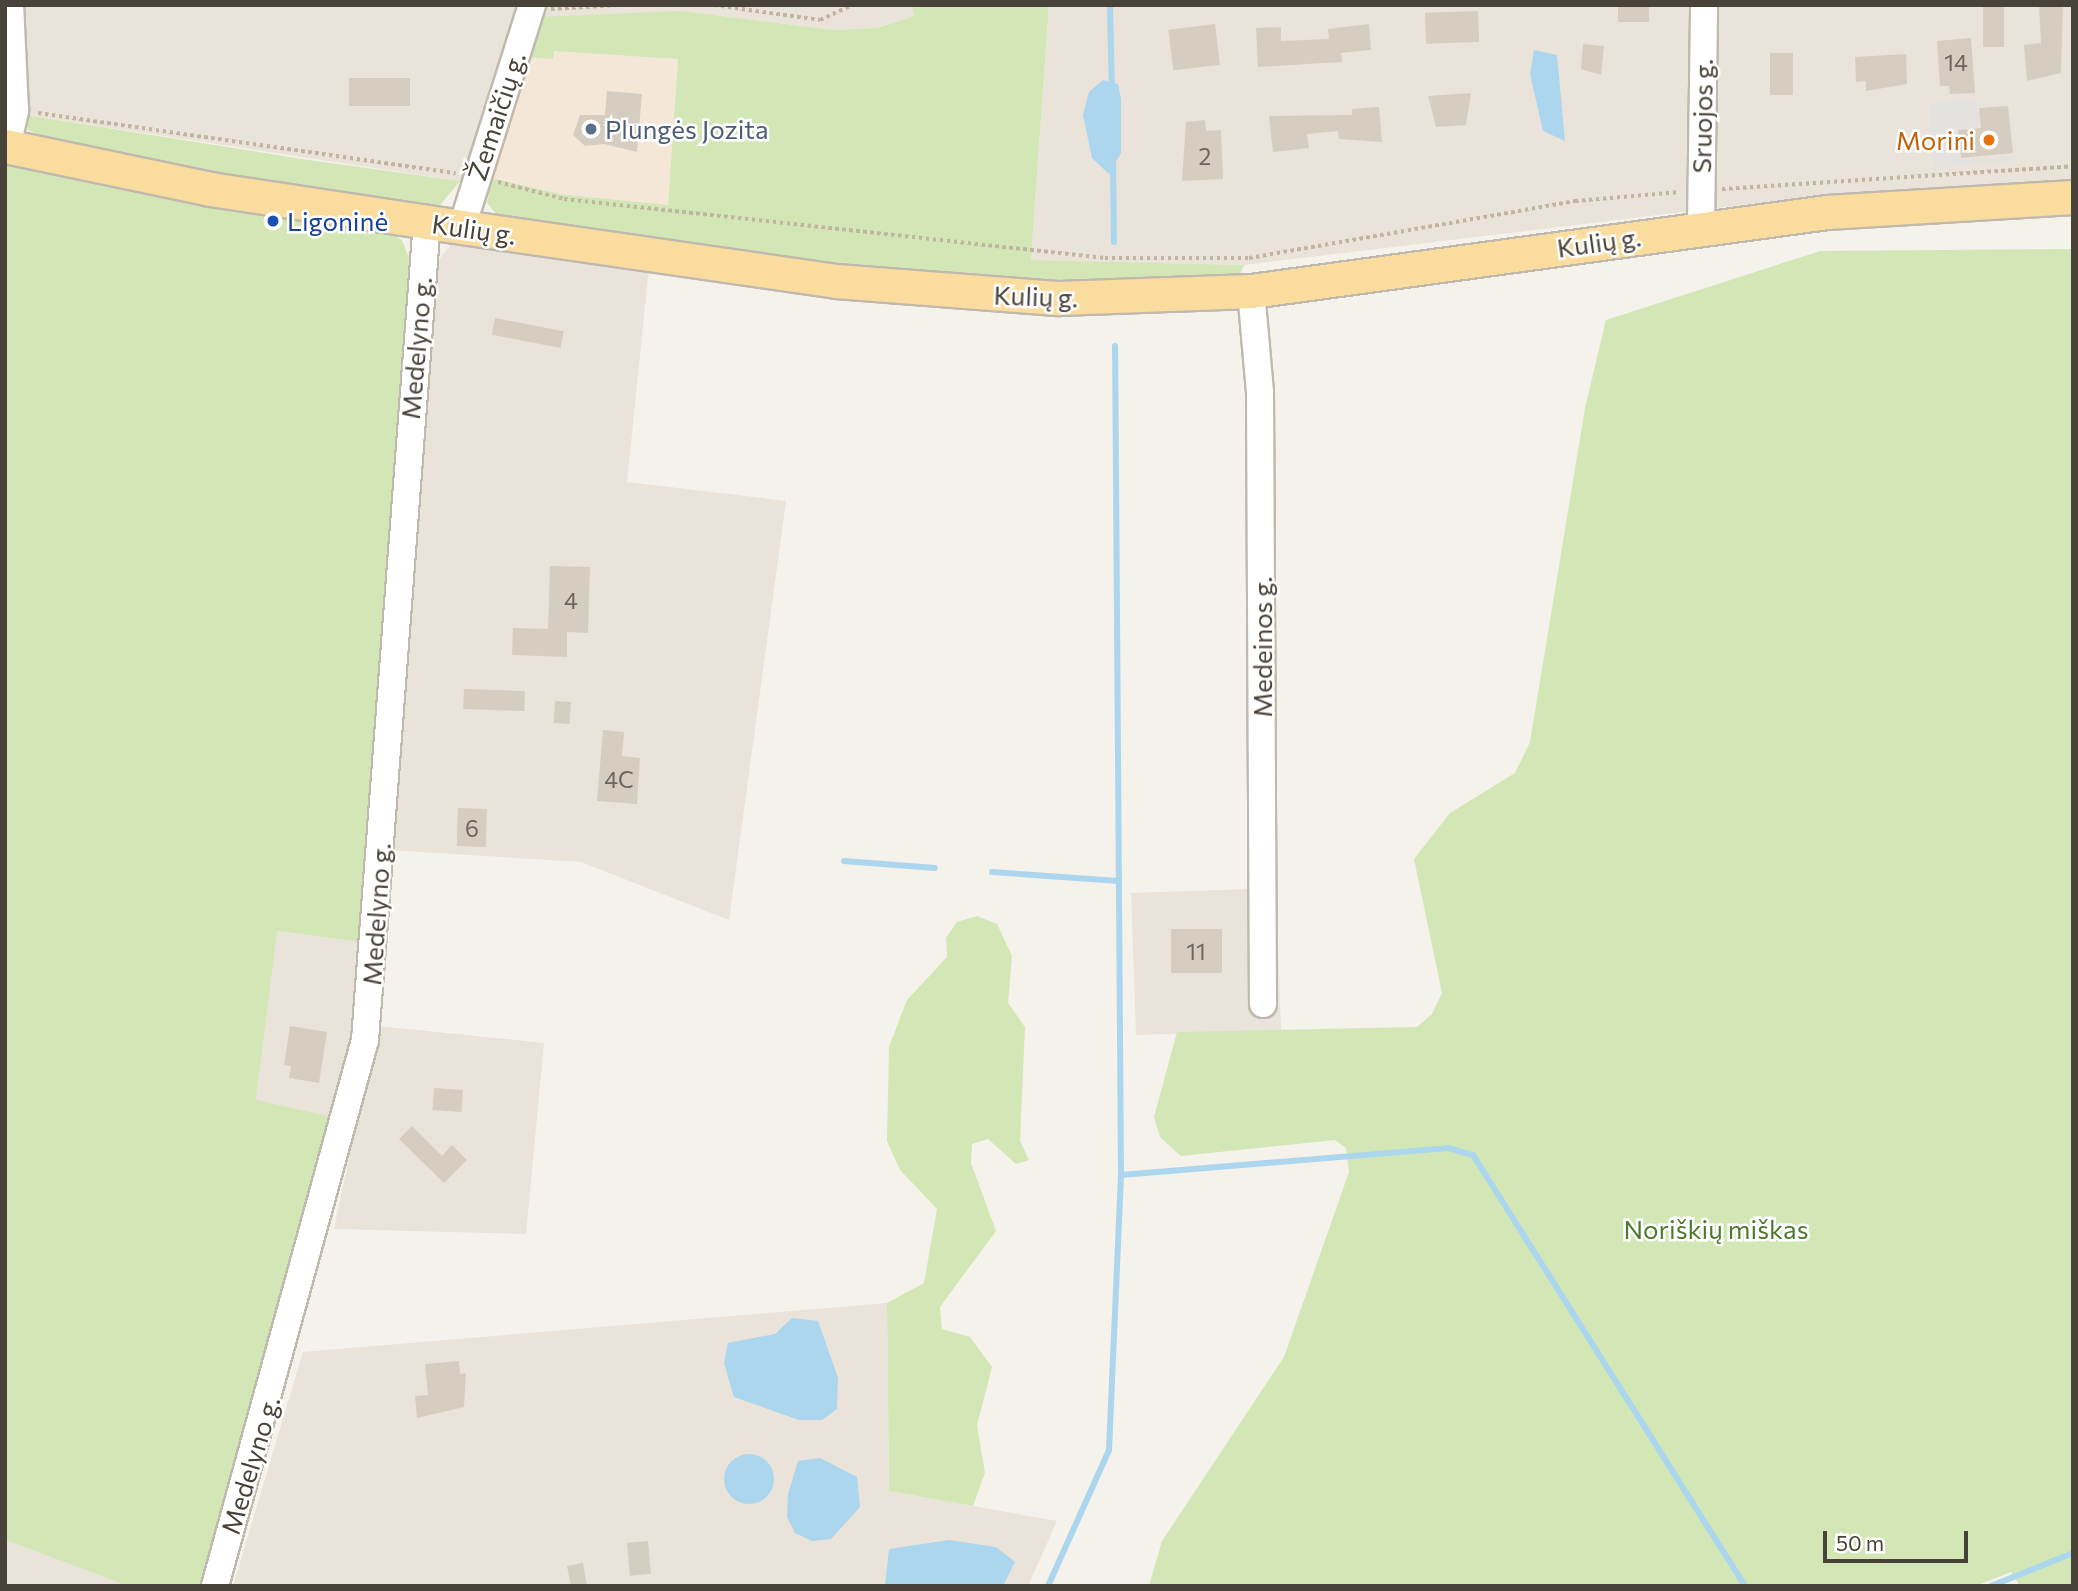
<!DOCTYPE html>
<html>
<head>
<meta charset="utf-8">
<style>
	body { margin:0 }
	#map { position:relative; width:2078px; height:1591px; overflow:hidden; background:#f5f1eb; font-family:Commissioner,sans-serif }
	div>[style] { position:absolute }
	.residential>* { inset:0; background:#e9e3da; transform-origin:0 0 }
	.commercial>* { inset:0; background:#f5e7d8 }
	.green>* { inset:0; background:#d3e7b6 }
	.parking>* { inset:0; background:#e4e2df }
	.water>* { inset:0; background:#abd6ee }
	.round { border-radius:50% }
	.stream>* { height:6px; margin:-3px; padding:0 3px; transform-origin:3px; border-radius:3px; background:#abd6ee }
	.building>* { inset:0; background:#d6cdc1; transform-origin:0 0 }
	.path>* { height:3.5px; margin-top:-1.75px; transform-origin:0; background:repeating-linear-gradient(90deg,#c1b4a0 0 3.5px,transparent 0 7px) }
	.roads { filter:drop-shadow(2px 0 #c0b9ae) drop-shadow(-2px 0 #c0b9ae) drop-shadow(0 2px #c0b9ae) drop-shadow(0 -2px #c0b9ae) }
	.minor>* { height:26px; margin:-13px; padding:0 13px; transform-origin:13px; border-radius:13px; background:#fff }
	.major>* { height:33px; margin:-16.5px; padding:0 16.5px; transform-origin:16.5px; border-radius:16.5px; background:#fadc9f }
	.dots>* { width:19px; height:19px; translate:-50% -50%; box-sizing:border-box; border:4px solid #fff; border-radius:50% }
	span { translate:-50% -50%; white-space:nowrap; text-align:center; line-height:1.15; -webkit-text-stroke:5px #fff; paint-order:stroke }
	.number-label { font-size:23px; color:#6c655b }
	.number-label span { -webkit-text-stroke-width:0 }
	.street-label { font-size:26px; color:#494239 }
	.service-label { font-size:26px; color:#4e5e75 }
	.left { translate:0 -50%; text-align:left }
	.food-label { font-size:26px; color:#c56008 }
	.right { translate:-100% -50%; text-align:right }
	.transit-label { font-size:26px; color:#164399 }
	.park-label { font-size:26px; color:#4e792e }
	.frame { position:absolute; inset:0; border:7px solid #494239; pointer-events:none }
	.scale { position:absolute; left:1823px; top:1531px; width:145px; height:32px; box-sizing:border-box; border:4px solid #494239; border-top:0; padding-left:9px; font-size:21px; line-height:24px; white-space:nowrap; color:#494239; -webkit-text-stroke:5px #fff; paint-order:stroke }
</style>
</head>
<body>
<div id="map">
	<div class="residential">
		<div style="clip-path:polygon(5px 5px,912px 5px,914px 16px,876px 28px,833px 30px,683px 11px,483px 175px,460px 181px,25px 115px)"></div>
		<div style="clip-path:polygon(1049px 5px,2073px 5px,2073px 182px,1831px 194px,1244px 265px,1031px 260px)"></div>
		<div style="clip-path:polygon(468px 239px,649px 267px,627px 482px,786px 501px,729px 920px,581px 862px,388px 850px,434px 266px,452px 243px)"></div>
		<div style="left:1276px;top:888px;width:142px;height:145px;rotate:88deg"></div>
		<div style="clip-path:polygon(276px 931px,361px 942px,351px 1055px,337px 1118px,256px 1101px)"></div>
		<div style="clip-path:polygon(377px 1026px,544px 1043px,526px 1234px,334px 1229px)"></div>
		<div style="clip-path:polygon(887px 1303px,889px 1491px,1057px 1521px,1028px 1586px,233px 1586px,303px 1352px)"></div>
		<div style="clip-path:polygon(5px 1540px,128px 1586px,5px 1586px)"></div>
	</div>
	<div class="commercial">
		<div style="clip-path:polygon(554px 51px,678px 58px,668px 205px,560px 194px,483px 175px,526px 57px)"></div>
	</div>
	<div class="green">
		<div style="clip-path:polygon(912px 5px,1049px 5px,1031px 260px,1244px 265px,1239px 277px,1185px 285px,922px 279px,499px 217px,487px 203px,492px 178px,560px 194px,668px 205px,678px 59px,554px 51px,553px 59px,526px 57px,539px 17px,683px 11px,833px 30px,877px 28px,914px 16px)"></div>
		<div style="clip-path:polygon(25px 115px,309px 160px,460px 181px,441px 204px,431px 207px,271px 188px,68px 146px,28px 130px)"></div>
		<div style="clip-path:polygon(5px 162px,390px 233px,402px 240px,409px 258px,361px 942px,277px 931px,256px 1100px,337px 1118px,207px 1586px,128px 1586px,5px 1540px)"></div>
		<div style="clip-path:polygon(2073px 249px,2073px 1586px,2020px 1586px,2011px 1572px,1975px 1586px,1149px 1586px,1162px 1541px,1284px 1357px,1349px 1172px,1346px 1148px,1335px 1140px,1181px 1156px,1160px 1137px,1154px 1117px,1177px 1032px,1417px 1027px,1432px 1014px,1442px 993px,1414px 859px,1450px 813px,1515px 773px,1530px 742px,1585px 408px,1606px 320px,1820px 251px)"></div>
		<div style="clip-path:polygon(977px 916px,997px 924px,1012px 956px,1008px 1003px,1025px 1027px,1020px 1141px,1029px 1160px,1016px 1164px,988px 1139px,972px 1144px,971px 1163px,996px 1231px,940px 1307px,942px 1329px,970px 1337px,992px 1367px,977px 1425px,985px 1473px,973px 1506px,889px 1491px,887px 1303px,924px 1283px,937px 1209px,900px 1170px,887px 1141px,889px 1047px,907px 1000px,947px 957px,946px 938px,957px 922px)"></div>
	</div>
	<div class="parking">
		<div style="clip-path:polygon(1978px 99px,1980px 127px,1957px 129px,1960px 160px,2012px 156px,2013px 162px,1934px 168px,1929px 103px)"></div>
	</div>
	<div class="water">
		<div style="clip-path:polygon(1534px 50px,1557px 55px,1565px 141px,1543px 131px,1530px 74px)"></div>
		<div style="clip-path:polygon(1103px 80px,1118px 84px,1121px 99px,1121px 153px,1109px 174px,1092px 158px,1083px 115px,1089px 92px)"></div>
		<div style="clip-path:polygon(792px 1318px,818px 1321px,838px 1378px,837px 1409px,822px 1420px,799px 1420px,734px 1397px,724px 1363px,728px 1343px,775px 1334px)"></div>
		<div class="round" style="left:724px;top:1454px;width:50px;height:50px"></div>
		<div style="clip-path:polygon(820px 1458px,857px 1477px,860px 1507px,831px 1539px,812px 1541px,795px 1533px,787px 1517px,788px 1494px,798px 1461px)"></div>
		<div style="clip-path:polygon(949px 1540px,996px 1547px,1015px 1562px,1003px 1586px,885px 1586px,889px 1549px)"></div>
	</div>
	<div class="stream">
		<div style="left:1110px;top:5px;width:85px;rotate:88.7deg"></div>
		<div style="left:1113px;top:163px;width:79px;rotate:89.3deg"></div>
		<div style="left:844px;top:861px;width:91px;rotate:4.4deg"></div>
		<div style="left:992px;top:872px;width:127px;rotate:4.1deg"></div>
		<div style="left:1121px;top:1175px;width:328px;rotate:-4.7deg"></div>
		<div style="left:1448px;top:1148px;width:26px;rotate:16deg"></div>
		<div style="left:1473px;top:1155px;width:510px;rotate:57.74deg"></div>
		<div style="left:1048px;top:1586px;width:149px;rotate:-65.8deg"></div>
		<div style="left:1109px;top:1450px;width:275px;rotate:-87.5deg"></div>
		<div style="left:1121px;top:1175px;width:829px;rotate:-90.41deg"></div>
		<div style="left:1991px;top:1586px;width:88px;rotate:-21.9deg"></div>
	</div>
	<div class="building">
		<div style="left:1618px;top:5px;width:31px;height:17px"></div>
		<div style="left:1983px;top:5px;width:21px;height:42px"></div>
		<div style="clip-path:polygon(2039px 5px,2063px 5px,2061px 73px,2027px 81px,2024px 45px,2041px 43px)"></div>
		<div style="left:1478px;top:11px;width:31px;height:53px;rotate:88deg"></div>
		<div style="left:1215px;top:24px;width:41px;height:47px;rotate:83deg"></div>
		<div style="clip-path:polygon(1369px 24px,1371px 50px,1341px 53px,1342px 62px,1258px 67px,1256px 28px,1281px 27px,1281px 41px,1329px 39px,1328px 29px)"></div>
		<div style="clip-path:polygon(1971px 38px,1975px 93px,1950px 94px,1949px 86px,1940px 86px,1937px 41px)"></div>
		<div style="clip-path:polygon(1583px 44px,1604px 46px,1601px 75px,1581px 69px)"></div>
		<div style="left:1770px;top:53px;width:23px;height:42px"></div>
		<div style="clip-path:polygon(1906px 54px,1907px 84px,1866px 91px,1866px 81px,1856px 82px,1855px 57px)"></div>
		<div style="left:410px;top:78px;width:28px;height:61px;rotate:90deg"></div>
		<div style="clip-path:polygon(607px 91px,642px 94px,637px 152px,604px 144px,585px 146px,573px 135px,580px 115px,605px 115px)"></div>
		<div style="clip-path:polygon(1471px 93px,1466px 125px,1436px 127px,1428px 96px)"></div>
		<div style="clip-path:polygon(2008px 106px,2013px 153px,1961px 158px,1958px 130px,1981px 128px,1979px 108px)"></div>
		<div style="clip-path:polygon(1379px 107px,1382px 142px,1339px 139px,1338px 131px,1307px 134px,1309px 148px,1273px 152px,1269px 116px,1352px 115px,1352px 109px)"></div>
		<div style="clip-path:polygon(1205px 120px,1206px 131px,1221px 130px,1223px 179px,1182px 181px,1186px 122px)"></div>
		<div style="left:495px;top:318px;width:70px;height:17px;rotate:11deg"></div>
		<div style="clip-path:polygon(550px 566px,590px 567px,588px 633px,567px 632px,567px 657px,512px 655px,513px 628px,548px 629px)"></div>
		<div style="left:464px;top:689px;width:61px;height:20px;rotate:2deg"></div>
		<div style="left:555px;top:701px;width:16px;height:22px;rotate:4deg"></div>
		<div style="clip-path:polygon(603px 730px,624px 732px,622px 756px,640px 758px,637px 804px,597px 801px)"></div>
		<div style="left:458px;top:808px;width:29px;height:38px;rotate:2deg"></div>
		<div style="left:1171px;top:929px;width:51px;height:44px"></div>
		<div style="clip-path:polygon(290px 1026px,327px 1032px,319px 1083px,289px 1078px,291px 1066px,284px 1065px)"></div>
		<div style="left:434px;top:1088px;width:29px;height:22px;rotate:4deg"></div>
		<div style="clip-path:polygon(412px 1126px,442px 1156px,452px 1145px,467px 1160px,444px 1183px,399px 1139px)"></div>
		<div style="clip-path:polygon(459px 1361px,460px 1374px,466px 1373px,464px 1407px,417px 1418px,415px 1396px,428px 1395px,425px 1364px)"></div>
		<div style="left:648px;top:1541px;width:33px;height:21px;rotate:85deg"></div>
		<div style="clip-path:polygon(583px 1563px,587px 1586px,571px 1586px,567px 1566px)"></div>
	</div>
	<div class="path">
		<div style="left:714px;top:5px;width:107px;rotate:8.1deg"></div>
		<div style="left:820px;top:20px;width:35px;rotate:-25deg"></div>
		<div style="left:551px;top:9px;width:68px;rotate:-3.4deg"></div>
		<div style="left:38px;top:113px;width:422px;rotate:8.2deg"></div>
		<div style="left:498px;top:182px;width:68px;rotate:14.4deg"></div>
		<div style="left:564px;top:199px;width:544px;rotate:6.22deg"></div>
		<div style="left:1105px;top:258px;width:144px"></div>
		<div style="left:1249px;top:258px;width:331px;rotate:-9.9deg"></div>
		<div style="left:1575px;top:201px;width:105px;rotate:-4.9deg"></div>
		<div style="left:1722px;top:189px;width:352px;rotate:-3.7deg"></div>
	</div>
	<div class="roads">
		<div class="minor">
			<div style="left:7px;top:146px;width:37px;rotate:-77deg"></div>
			<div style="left:15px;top:110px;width:105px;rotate:-92.7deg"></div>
			<div style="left:462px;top:227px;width:233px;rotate:-72.5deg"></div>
			<div style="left:1701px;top:227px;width:222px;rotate:-89.2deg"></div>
			<div style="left:1251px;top:291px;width:101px;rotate:84.9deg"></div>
			<div style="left:1260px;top:392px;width:612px;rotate:89.72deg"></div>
			<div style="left:215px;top:1586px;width:566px;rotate:-74.64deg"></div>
			<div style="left:365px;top:1040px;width:820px;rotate:-85.67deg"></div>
		</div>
		<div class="major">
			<div style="left:5px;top:146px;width:209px;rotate:11.8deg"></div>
			<div style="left:210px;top:189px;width:219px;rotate:8.6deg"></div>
			<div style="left:427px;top:222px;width:413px;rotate:8.2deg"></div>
			<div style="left:836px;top:281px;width:224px;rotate:4.4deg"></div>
			<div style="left:1059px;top:298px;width:192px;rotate:-2.1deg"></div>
			<div style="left:1251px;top:291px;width:581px;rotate:-7.81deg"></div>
			<div style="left:1827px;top:212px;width:246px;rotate:-3.5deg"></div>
		</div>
	</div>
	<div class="dots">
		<div style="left:591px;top:129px;background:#5c6f8a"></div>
		<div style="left:1989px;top:140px;background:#e8710a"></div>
		<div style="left:273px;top:221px;background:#1a4fb4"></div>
	</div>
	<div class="number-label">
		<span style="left:1956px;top:62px">14</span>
		<span style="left:1205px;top:156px">2</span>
		<span style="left:571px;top:600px">4</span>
		<span style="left:619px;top:779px">4C</span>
		<span style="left:472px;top:828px">6</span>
		<span style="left:1196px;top:951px">11</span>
	</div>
	<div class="street-label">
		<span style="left:496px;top:116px;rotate:-72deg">Žemaičių g.</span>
		<span style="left:1702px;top:116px;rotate:-89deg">Sruojos g.</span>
		<span style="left:474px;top:229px;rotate:8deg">Kulių g.</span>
		<span style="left:1599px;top:242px;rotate:-8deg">Kulių g.</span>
		<span style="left:1036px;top:296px;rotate:2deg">Kulių g.</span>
		<span style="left:416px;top:348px;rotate:-85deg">Medelyno g.</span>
		<span style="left:1262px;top:647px;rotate:-90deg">Medeinos g.</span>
		<span style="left:376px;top:914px;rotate:-86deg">Medelyno g.</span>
		<span style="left:250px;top:1465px;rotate:-73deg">Medelyno g.</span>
	</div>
	<div class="service-label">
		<span class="left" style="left:605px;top:129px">Plungės Jozita</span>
	</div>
	<div class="food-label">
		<span class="right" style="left:1975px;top:140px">Morini</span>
	</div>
	<div class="transit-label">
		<span class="left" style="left:287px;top:221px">Ligoninė</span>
	</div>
	<div class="park-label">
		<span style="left:1716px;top:1229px">Noriškių miškas</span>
	</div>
	<div class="frame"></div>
	<div class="scale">50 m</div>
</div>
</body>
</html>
